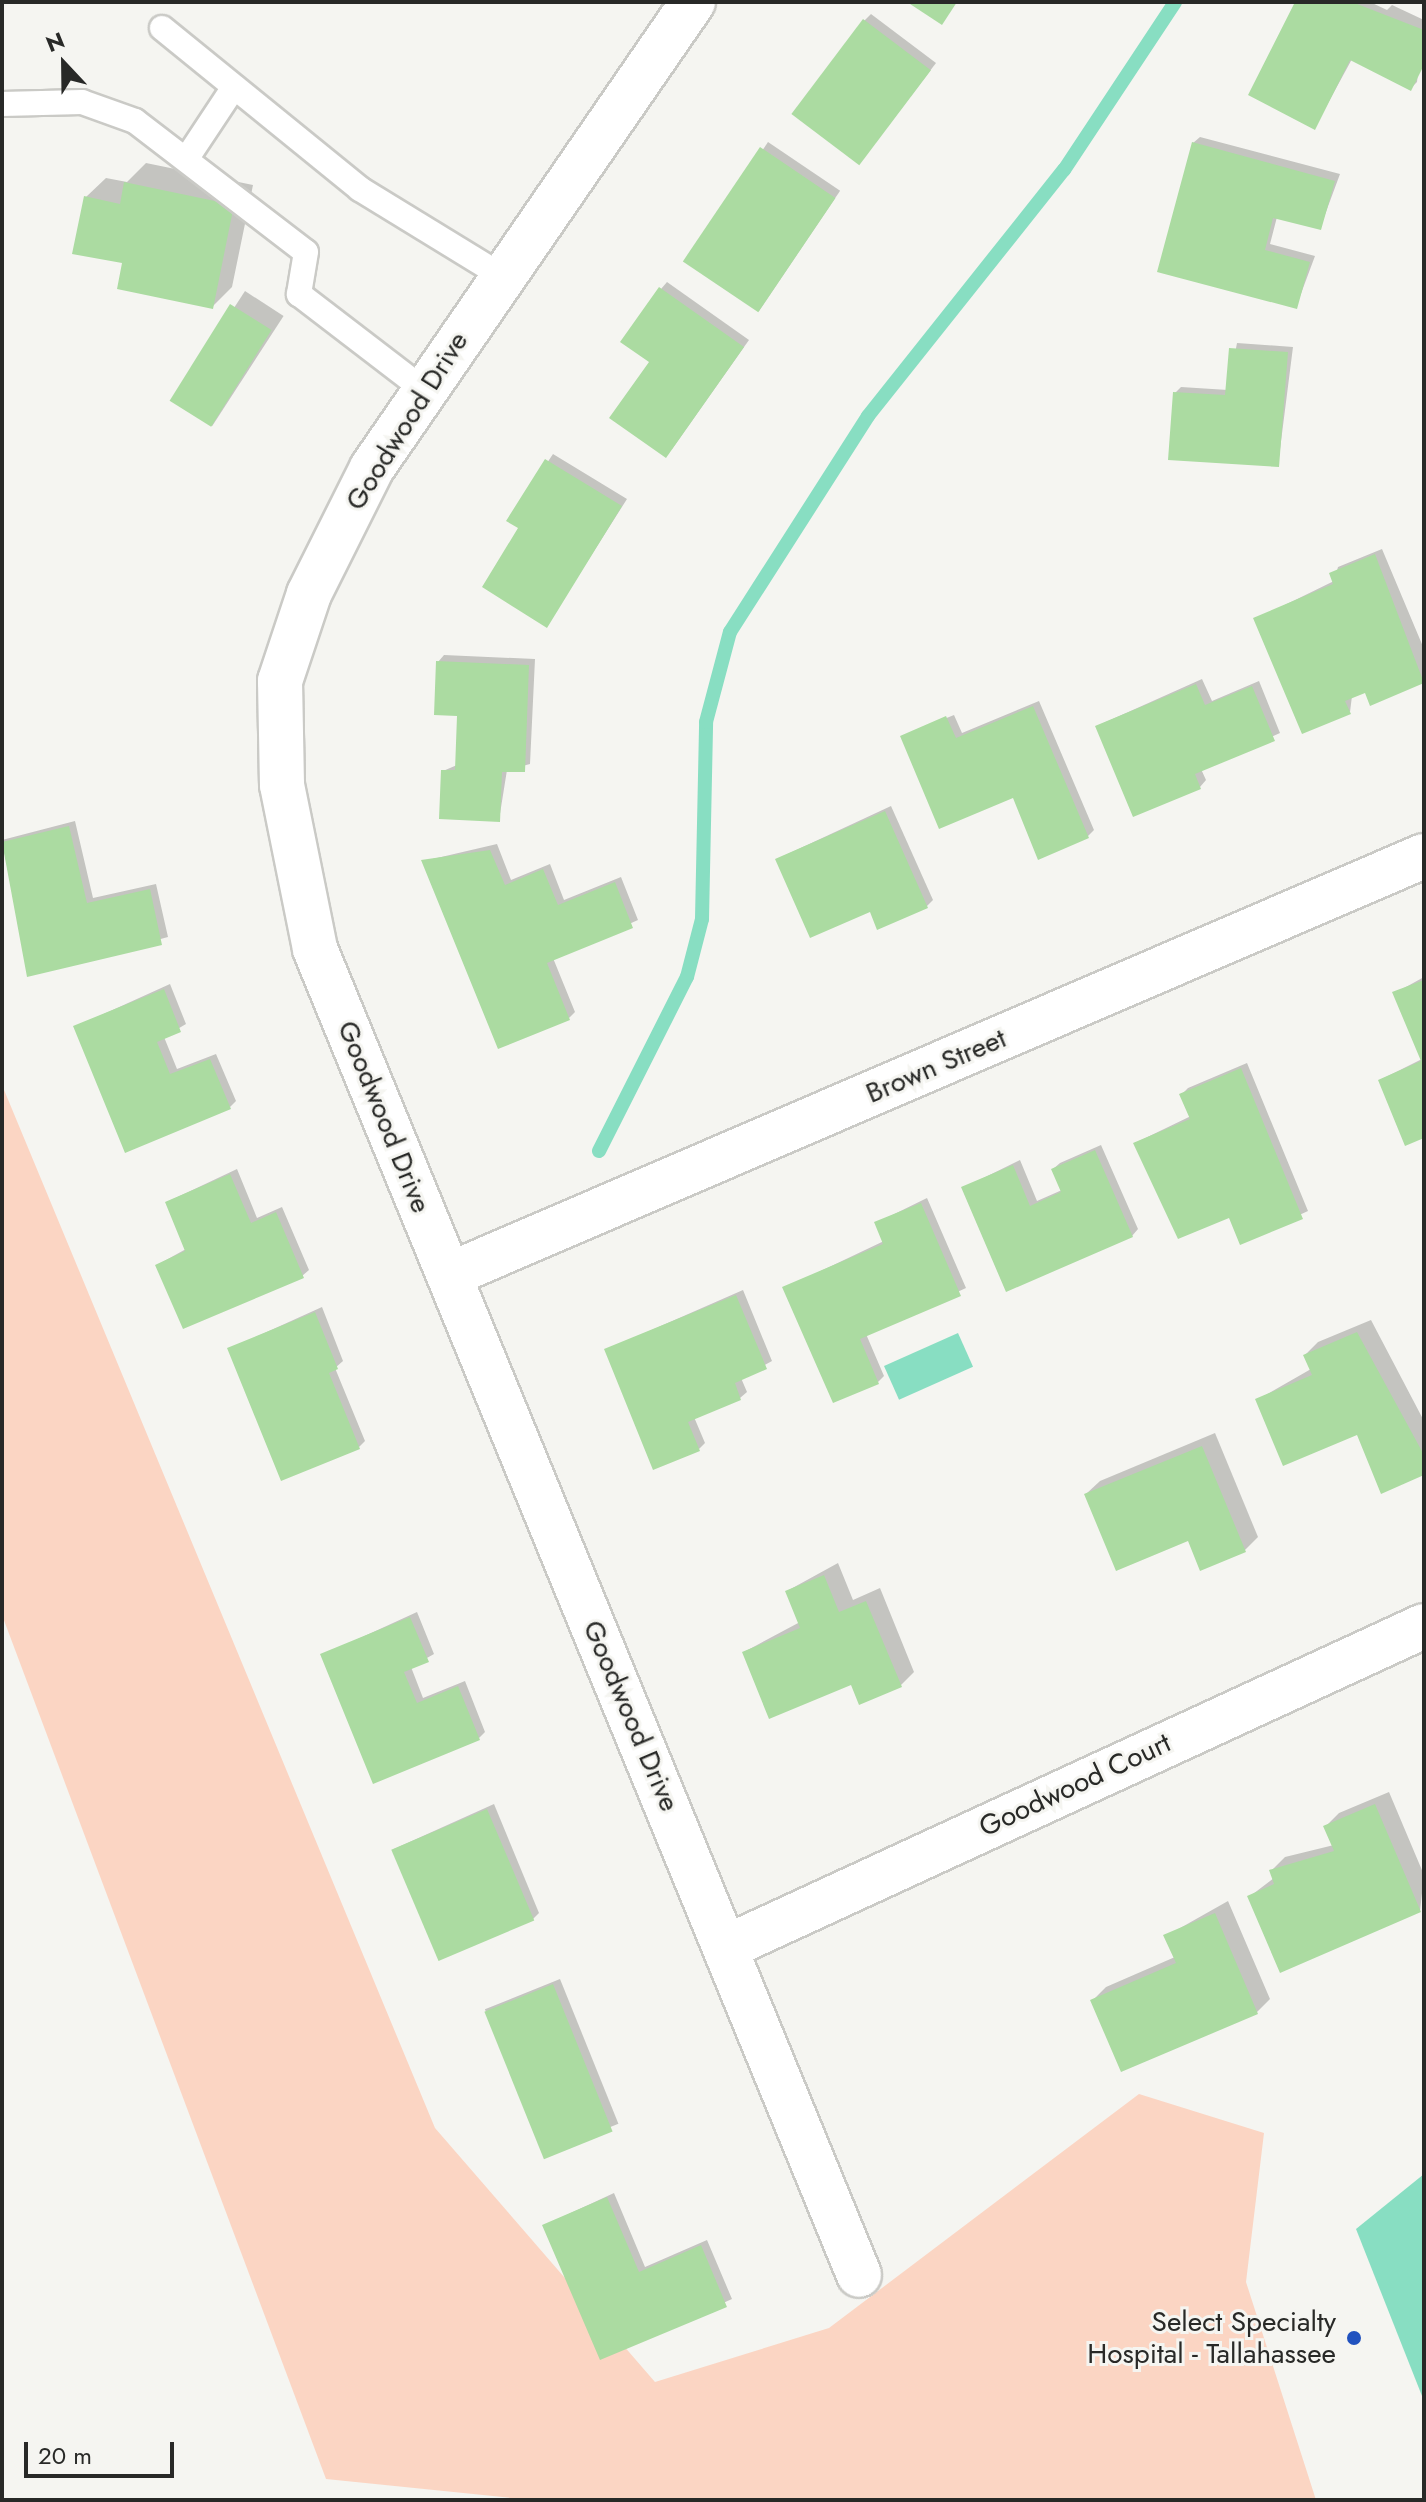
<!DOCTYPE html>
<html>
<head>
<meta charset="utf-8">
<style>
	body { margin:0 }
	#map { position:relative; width:1426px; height:2502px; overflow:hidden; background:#f5f5f1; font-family:Jost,sans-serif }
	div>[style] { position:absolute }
	.green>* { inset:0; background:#fbd5c3 }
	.water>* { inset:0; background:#88dec2; transform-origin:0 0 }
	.shadow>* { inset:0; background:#0003; transform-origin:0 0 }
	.stream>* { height:14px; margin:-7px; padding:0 7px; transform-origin:7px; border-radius:7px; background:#88dec2 }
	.building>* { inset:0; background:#abdba1; transform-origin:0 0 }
	.roads { filter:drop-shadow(2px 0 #cacac6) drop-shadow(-2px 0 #cacac6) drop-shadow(0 2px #cacac6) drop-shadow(0 -2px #cacac6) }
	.service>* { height:24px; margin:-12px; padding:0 12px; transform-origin:12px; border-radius:12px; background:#fff }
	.minor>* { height:44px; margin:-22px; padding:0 22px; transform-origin:22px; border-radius:22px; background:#fff }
	.dots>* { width:22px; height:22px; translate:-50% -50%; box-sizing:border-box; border:4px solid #f5f5f1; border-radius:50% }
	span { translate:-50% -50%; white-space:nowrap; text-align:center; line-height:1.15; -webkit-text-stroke:6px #f5f5f1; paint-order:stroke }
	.street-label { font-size:28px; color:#282927 }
	.poi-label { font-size:28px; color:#282927 }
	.right { translate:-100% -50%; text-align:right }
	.frame { position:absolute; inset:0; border:4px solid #282927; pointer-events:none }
	.north { position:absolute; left:24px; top:24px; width:80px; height:80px; -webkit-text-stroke:6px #f5f5f1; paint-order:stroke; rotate:338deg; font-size:22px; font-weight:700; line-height:32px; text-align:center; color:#282927 }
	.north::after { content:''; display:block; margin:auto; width:28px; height:36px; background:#282927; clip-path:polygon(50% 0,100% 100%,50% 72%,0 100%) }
	.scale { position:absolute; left:24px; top:2442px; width:150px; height:36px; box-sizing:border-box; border:4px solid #282927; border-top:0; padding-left:10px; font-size:24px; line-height:28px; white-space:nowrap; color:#282927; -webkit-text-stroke:6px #f5f5f1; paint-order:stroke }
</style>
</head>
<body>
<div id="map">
	<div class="green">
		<div style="clip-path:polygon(2px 1085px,435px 2128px,655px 2382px,829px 2328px,1139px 2094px,1264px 2133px,1246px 2282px,1316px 2500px,531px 2500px,326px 2479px,2px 1615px)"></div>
	</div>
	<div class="water">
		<div style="left:958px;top:1333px;width:37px;height:81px;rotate:66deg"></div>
		<div style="clip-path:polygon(1424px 2174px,1424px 2401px,1356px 2229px)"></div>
	</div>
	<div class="shadow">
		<div style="clip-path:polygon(1298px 2px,1370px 2px,1387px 10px,1392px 5px,1424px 20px,1417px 82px,1411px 88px,1352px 59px,1315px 127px)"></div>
		<div style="clip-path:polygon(871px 14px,936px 63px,866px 155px,864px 21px)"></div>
		<div style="clip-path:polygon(1200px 137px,1340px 174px,1320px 228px,1277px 217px,1270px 244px,1315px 256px,1296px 307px,1193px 143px)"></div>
		<div style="left:768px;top:142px;width:87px;height:145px;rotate:34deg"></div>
		<div style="clip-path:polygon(146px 163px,253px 185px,232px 287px,212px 307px,86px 197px,106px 178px,127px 182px)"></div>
		<div style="clip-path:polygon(667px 282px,749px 340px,672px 449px,661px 289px)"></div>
		<div style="left:245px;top:291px;width:46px;height:131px;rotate:33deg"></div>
		<div style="clip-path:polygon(1237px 343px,1293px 347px,1278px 465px,1175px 393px,1181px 387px,1228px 390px)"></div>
		<div style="clip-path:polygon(553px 454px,627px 499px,547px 625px,521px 528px,509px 520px)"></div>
		<div style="clip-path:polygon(1382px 549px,1424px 649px,1424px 681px,1371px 703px,1366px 690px,1352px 696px,1350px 712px,1256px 619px,1334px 581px,1338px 567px)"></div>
		<div style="clip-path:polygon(444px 655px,535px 659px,530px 764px,507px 770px,499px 820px,443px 771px,457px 765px,459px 714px,438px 662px)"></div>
		<div style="clip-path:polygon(1202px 679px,1212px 701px,1259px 681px,1280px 733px,1201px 769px,1206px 780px,1200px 787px,1097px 726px)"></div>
		<div style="clip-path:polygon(1039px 701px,1094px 830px,1087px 837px,902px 736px,954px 715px,962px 733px)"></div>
		<div style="clip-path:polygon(891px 806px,933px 900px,927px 906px,871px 910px,777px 859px)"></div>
		<div style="clip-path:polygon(75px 821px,93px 898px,156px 884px,168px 937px,28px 975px,2px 840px)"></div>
		<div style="clip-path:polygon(497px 844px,511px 880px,550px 864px,564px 900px,621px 877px,638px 920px,553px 958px,575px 1012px,569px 1018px,424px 861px)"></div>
		<div style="clip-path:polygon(1424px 977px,1424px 1136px,1380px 1080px,1422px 1059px,1395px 993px)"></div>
		<div style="clip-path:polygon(170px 984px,186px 1024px,164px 1037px,177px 1069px,216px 1054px,236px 1101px,230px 1107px,75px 1027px)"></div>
		<div style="clip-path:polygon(1247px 1063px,1308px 1211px,1241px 1242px,1230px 1215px,1135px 1143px,1191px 1116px,1182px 1094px,1188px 1088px)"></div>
		<div style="clip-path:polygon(1101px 1145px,1138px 1229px,1132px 1236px,963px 1188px,1020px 1160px,1037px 1201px,1062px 1190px,1053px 1169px,1060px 1163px)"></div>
		<div style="clip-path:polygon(237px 1169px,257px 1218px,282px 1207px,309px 1270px,302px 1276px,157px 1265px,186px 1249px,167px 1202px)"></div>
		<div style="clip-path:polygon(927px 1198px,966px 1288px,866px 1334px,884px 1376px,878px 1382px,785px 1288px,884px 1241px,876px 1223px)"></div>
		<div style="clip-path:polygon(743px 1290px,772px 1361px,741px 1378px,747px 1392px,740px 1398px,694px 1417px,705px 1443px,699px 1449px,606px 1350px)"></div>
		<div style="clip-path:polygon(322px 1307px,343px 1361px,335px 1368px,365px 1441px,359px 1447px,229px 1349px)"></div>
		<div style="clip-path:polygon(1371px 1320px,1424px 1421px,1424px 1473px,1358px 1432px,1257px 1400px,1311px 1369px,1305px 1355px,1318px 1342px)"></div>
		<div style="clip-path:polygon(1215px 1433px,1258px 1537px,1245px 1550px,1189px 1539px,1086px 1494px,1100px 1481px)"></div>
		<div style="clip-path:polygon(838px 1563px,853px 1600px,880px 1588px,914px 1672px,900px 1686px,852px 1683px,744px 1652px,800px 1622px,787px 1591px)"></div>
		<div style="clip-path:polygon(417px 1612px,434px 1654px,411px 1667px,423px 1698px,465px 1681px,485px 1732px,479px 1738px,323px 1655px)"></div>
		<div style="clip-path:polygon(1389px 1792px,1424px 1875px,1420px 1911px,1249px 1897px,1274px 1878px,1271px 1871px,1285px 1857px,1334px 1845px,1326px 1826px,1339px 1813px)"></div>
		<div style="clip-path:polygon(494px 1804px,539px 1913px,533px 1919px,394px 1849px)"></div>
		<div style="clip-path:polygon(1228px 1901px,1270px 1999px,1257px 2012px,1093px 2000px,1106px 1987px,1175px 1957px,1166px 1936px)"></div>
		<div style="left:560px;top:1979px;width:156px;height:81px;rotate:68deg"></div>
		<div style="clip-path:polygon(614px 2193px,645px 2267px,707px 2240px,732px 2299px,601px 2358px,545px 2225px)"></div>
	</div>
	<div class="stream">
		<div style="left:599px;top:1151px;width:195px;rotate:-63.2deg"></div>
		<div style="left:687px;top:977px;width:60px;rotate:-75.5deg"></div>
		<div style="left:702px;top:919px;width:197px;rotate:-88.8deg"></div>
		<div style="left:706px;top:722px;width:93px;rotate:-75.1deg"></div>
		<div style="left:730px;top:632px;width:256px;rotate:-57.4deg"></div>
		<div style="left:868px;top:416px;width:315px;rotate:-51.5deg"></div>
		<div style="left:1064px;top:170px;width:201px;rotate:-56.5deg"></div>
	</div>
	<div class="building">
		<div style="clip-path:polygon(907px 2px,957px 2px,942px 25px)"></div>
		<div style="clip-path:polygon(1295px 2px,1352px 2px,1424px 30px,1424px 65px,1411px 91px,1350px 60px,1315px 130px,1248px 95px)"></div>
		<div style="left:863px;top:19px;width:85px;height:119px;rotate:37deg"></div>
		<div style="clip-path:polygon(1192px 142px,1335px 181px,1321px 230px,1273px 218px,1265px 250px,1310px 262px,1297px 309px,1157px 272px)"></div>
		<div style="left:760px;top:147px;width:91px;height:138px;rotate:34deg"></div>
		<div style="clip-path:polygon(124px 182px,234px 205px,213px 309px,117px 289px,122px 263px,72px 254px,84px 196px,120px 204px)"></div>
		<div style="clip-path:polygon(659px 287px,744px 347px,666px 458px,609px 418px,649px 362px,620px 342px)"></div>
		<div style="left:230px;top:304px;width:49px;height:114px;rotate:32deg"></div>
		<div style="clip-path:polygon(1229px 348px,1288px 352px,1279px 467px,1168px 460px,1173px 392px,1225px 395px)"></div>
		<div style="clip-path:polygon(545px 459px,622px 506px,547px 628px,482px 587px,518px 528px,506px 521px)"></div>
		<div style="clip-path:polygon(1375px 554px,1424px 683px,1370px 706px,1365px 693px,1345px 701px,1351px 714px,1302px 734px,1253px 618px,1333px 584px,1329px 573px)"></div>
		<div style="clip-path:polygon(436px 661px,529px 665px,525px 772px,502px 772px,500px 822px,439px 819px,441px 770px,455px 770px,457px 716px,434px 715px)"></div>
		<div style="clip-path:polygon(1196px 684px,1205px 705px,1252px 686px,1275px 741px,1195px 774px,1201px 789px,1133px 817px,1095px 726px)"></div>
		<div style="clip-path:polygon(1033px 706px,1089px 838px,1038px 860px,1013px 798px,939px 829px,900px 736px,946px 716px,956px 738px)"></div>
		<div style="clip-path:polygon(885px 811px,928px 908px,877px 930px,870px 912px,810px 938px,775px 859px)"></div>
		<div style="clip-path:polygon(69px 826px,87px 903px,150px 889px,162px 945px,27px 977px,2px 842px)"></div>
		<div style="clip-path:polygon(490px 850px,505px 885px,543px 869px,558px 905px,615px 882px,633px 928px,547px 963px,570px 1020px,498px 1049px,421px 860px)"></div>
		<div style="clip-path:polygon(1424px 980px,1424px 1138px,1405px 1146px,1378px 1080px,1421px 1061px,1392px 992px)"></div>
		<div style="clip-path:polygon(164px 989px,181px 1032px,157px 1042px,170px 1074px,210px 1059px,231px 1109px,125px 1153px,73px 1026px)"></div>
		<div style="clip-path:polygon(1241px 1068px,1303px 1219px,1240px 1245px,1229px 1218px,1178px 1239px,1133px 1143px,1190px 1119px,1179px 1094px)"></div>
		<div style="clip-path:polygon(1095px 1150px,1133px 1237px,1006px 1292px,961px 1187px,1013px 1165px,1030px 1206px,1061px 1192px,1051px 1169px)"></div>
		<div style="clip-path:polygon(230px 1174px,251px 1223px,276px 1212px,304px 1278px,183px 1329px,155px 1265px,185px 1251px,165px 1202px)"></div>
		<div style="clip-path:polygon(921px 1203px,961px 1296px,860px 1339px,879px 1384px,833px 1403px,782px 1287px,883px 1244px,874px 1222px)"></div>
		<div style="clip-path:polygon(736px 1295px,767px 1369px,735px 1383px,741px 1400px,688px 1422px,700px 1451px,653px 1470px,604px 1349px)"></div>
		<div style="clip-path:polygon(315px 1312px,338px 1369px,329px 1373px,360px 1449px,281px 1481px,227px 1348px)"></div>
		<div style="clip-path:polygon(1357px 1332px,1424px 1455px,1424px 1475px,1381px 1494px,1357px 1435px,1283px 1466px,1255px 1399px,1312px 1375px,1303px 1355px)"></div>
		<div style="clip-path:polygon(1202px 1446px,1246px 1552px,1200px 1571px,1188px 1541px,1116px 1571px,1084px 1494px)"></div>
		<div style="clip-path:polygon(824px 1575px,839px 1612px,866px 1601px,902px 1687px,859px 1705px,851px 1685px,769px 1719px,742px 1652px,800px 1628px,785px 1591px)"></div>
		<div style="clip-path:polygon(410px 1617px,429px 1662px,404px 1672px,417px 1703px,458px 1686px,480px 1740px,373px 1784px,320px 1654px)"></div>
		<div style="clip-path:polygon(1375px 1804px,1421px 1912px,1280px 1973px,1247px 1896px,1274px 1884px,1269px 1870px,1334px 1851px,1323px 1826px)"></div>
		<div style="left:487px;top:1809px;width:121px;height:104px;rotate:67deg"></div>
		<div style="clip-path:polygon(1215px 1913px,1258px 2014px,1121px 2072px,1090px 2000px,1176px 1963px,1163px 1935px)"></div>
		<div style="left:553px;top:1984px;width:159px;height:74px;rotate:68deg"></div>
		<div style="clip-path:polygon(607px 2197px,639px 2272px,701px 2245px,727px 2307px,600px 2360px,542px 2225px)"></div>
	</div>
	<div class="roads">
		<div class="service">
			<div style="left:162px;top:28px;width:255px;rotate:39.1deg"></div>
			<div style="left:360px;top:189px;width:167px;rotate:31.5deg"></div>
			<div style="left:2px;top:104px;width:80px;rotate:-1.4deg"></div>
			<div style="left:82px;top:102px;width:56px;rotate:19.7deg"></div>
			<div style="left:135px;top:121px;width:215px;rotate:37.5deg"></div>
			<div style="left:306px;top:252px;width:43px;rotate:99.5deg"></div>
			<div style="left:299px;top:294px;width:156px;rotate:37.5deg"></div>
			<div style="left:187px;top:158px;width:85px;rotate:-56.5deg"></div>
		</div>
		<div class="minor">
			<div style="left:693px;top:2px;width:566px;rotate:124.56deg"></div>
			<div style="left:372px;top:468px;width:141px;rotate:116.6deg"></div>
			<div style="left:309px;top:594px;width:92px;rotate:108.4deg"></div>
			<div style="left:280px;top:681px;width:104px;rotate:88.9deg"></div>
			<div style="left:282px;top:785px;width:167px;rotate:78.6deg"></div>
			<div style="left:315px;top:949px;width:1433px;rotate:67.69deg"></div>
			<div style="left:449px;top:1275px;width:1061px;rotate:-23.26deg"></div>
			<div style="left:727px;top:1947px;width:767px;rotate:-24.73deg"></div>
		</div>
	</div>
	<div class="dots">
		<div style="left:1354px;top:2338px;background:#2152bf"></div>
	</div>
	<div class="street-label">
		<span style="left:407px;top:421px;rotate:-58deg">Goodwood Drive</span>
		<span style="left:936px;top:1066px;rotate:-23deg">Brown Street</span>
		<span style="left:384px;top:1117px;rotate:68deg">Goodwood Drive</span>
		<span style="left:631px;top:1716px;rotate:67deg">Goodwood Drive</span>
		<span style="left:1075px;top:1785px;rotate:-25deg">Goodwood Court</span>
	</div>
	<div class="poi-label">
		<span class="right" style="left:1336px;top:2338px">Select Specialty<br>Hospital - Tallahassee</span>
	</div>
	<div class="frame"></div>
	<div class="north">N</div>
	<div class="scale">20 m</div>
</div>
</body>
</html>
